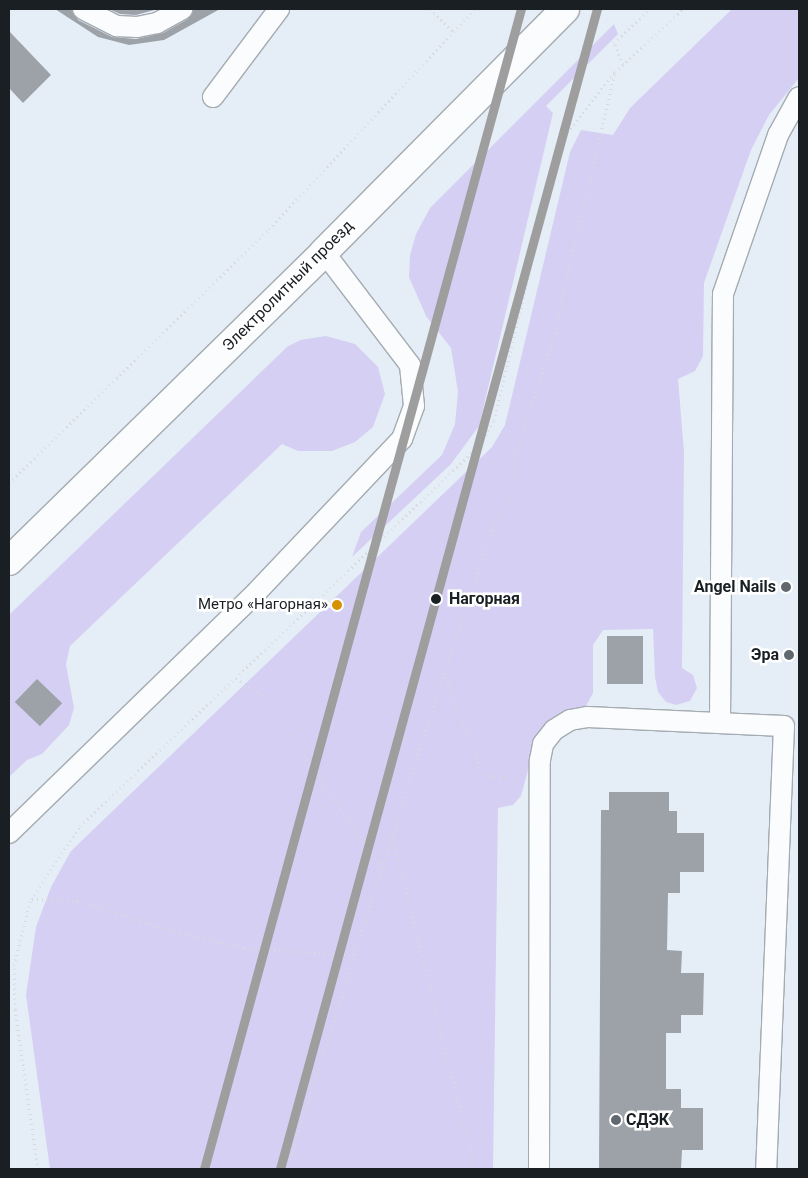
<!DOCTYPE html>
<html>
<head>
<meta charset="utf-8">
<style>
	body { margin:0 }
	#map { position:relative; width:808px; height:1178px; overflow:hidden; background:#e5eef6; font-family:Roboto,sans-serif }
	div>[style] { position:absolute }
	.green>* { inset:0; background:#d6cff4 }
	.building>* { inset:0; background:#9da2a9; transform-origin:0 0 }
	.path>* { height:3px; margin-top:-1.5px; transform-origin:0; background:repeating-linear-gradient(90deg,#d7dadc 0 1px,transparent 0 5px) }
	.roads { filter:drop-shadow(1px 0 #a4abb1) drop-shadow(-1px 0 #a4abb1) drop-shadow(0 1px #a4abb1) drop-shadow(0 -1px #a4abb1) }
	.service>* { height:20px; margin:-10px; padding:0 10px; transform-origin:10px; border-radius:10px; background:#fbfcfe }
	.tertiary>* { height:28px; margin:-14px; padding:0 14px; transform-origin:14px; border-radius:14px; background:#fbfcfe }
	.metro-1>* { height:9px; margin:-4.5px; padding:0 4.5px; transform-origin:4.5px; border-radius:4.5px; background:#9e9e9e }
	.dots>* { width:14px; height:14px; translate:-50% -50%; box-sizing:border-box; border:2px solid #fff; border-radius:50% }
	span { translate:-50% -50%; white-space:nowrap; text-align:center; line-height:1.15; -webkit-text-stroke:5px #fff; paint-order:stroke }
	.bus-label { font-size:15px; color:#1a1f24 }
	.right { translate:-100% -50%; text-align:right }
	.street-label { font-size:16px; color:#1a1f24 }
	.poi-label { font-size:16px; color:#1a1f24; font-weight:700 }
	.left { translate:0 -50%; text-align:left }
	.stop-label { font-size:16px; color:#1a1f24; font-weight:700 }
	.frame { position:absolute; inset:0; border:10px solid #1a1f24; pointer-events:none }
</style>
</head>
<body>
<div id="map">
	<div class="green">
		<div style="clip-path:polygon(732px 9px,799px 9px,799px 78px,769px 115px,751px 150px,704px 283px,703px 356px,695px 371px,678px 379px,684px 452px,682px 668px,693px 675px,697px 688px,690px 701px,676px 705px,666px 702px,658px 692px,655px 677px,653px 629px,603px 630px,593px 645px,593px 693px,586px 706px,533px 752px,521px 796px,513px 805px,498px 808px,493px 1169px,50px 1169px,26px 995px,36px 927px,51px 887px,71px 851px,492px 447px,505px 425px,570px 152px,581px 130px,613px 135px,630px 108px)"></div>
		<div style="clip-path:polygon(614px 24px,618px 34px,546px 106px,553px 113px,479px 426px,451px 464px,352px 557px,361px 532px,442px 455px,455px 424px,458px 392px,451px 348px,426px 316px,409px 277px,410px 255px,416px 234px,430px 208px)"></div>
		<div style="clip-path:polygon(326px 336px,355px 344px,378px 367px,385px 394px,373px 427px,355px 442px,332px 451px,298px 451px,282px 444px,70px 646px,66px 664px,74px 708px,69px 725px,42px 754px,27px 760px,9px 777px,9px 615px,287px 347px,300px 340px)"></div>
	</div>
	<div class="building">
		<div style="clip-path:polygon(55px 9px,71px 9px,78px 20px,112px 37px,136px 39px,163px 33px,188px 19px,194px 9px,220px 9px,164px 40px,129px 45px,98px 37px)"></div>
		<div style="clip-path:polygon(109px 9px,136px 10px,158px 9px,136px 15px,120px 14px)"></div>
		<div style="clip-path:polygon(9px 31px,51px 75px,23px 103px,9px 88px)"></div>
		<div style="left:607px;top:636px;width:36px;height:48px"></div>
		<div style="left:37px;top:679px;width:35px;height:32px;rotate:44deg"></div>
		<div style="clip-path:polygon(609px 792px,669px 792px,669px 811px,677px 811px,677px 833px,704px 833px,704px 872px,680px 872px,680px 893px,668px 893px,667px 950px,682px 951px,681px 973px,704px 973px,703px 1015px,681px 1015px,681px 1033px,666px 1033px,666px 1089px,681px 1089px,681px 1108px,703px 1108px,703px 1150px,682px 1150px,681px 1169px,599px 1169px,601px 810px,609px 810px)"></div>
	</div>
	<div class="path">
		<div style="left:430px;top:9px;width:32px;rotate:44deg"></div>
		<div style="left:623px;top:64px;width:23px;rotate:-113deg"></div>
		<div style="left:614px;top:43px;width:50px;rotate:-43.4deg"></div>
		<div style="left:9px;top:483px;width:363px;rotate:-44.3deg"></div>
		<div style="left:269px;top:229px;width:301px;rotate:-46.9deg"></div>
		<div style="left:444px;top:673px;width:101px;rotate:69deg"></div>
		<div style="left:480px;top:767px;width:13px;rotate:42deg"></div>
		<div style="left:490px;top:776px;width:20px;rotate:6deg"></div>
		<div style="left:236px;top:678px;width:34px;rotate:34deg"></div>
		<div style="left:264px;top:697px;width:206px;rotate:55.7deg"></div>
		<div style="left:392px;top:834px;width:345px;rotate:76.1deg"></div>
		<div style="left:32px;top:899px;width:46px;rotate:2.5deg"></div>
		<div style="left:78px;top:901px;width:86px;rotate:17.6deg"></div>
		<div style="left:160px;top:927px;width:87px;rotate:14deg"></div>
		<div style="left:244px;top:948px;width:110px;rotate:3.6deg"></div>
		<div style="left:38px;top:1169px;width:162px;rotate:-98.2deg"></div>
		<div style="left:15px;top:1009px;width:44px;rotate:-91.3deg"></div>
		<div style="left:14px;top:965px;width:68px;rotate:-75.6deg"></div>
		<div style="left:31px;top:899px;width:88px;rotate:-56.1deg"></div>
		<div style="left:80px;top:826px;width:554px;rotate:-43.61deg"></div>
		<div style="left:481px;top:444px;width:27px;rotate:-62deg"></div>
		<div style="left:494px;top:420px;width:288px;rotate:-76.5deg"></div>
		<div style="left:561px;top:140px;width:87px;rotate:-51.5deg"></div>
		<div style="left:615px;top:72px;width:93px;rotate:-42.8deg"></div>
		<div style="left:287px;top:1169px;width:520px;rotate:-72.44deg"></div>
		<div style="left:444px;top:673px;width:155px;rotate:-71.6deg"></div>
		<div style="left:493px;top:526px;width:33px;rotate:-57deg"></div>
		<div style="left:511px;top:498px;width:34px;rotate:-87deg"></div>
		<div style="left:513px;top:464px;width:127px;rotate:-72.1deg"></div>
		<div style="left:552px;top:343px;width:277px;rotate:-76.9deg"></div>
	</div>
	<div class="roads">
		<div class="service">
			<div style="left:83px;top:9px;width:38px;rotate:27deg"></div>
			<div style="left:117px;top:26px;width:20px;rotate:3deg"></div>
			<div style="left:137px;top:27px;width:20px;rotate:-11deg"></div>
			<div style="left:157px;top:23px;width:29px;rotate:-29deg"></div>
			<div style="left:213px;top:97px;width:110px;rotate:-53.1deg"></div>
			<div style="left:720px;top:722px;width:428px;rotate:-89.6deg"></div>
			<div style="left:723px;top:294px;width:168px;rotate:-70.9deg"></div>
			<div style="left:778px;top:135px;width:43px;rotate:-61.1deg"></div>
			<div style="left:9px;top:833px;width:336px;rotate:-44.2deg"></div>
			<div style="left:250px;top:599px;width:221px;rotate:-46.5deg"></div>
			<div style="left:402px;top:439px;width:35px;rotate:-70deg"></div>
			<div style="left:414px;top:406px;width:41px;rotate:-95.6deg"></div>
			<div style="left:410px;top:365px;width:142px;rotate:-127.3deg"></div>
			<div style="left:539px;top:1169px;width:409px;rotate:-89.9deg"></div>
			<div style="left:540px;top:760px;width:16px;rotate:-79deg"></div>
			<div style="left:543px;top:744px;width:18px;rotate:-52deg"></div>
			<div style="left:554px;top:730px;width:19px;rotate:-32deg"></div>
			<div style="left:570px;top:720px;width:17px;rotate:-10deg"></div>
			<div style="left:587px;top:717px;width:197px;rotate:2.6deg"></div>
			<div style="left:784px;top:726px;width:443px;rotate:92.3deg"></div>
		</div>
		<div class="tertiary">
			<div style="left:9px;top:561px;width:441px;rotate:-44.4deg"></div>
			<div style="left:324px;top:252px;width:342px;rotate:-45.2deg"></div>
		</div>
	</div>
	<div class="metro-1">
		<div style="left:204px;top:1169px;width:1203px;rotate:-74.72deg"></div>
		<div style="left:280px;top:1169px;width:1203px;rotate:-74.72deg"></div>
	</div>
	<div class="dots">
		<div style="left:786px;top:587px;background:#61676e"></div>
		<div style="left:436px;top:599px;background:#1a1f24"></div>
		<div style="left:337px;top:605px;background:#d69205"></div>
		<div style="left:789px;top:655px;background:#61676e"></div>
		<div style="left:616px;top:1120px;background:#61676e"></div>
	</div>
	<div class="bus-label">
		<span class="right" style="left:328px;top:605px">Метро «Нагорная»</span>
	</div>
	<div class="street-label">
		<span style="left:288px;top:286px;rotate:-45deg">Электролитный проезд</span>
	</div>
	<div class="poi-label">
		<span class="right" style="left:776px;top:587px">Angel Nails</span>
		<span class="right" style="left:779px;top:655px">Эра</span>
		<span class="left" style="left:626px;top:1120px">СДЭК</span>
	</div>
	<div class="stop-label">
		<span class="left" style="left:449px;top:599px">Нагорная</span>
	</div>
	<div class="frame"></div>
</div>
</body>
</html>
